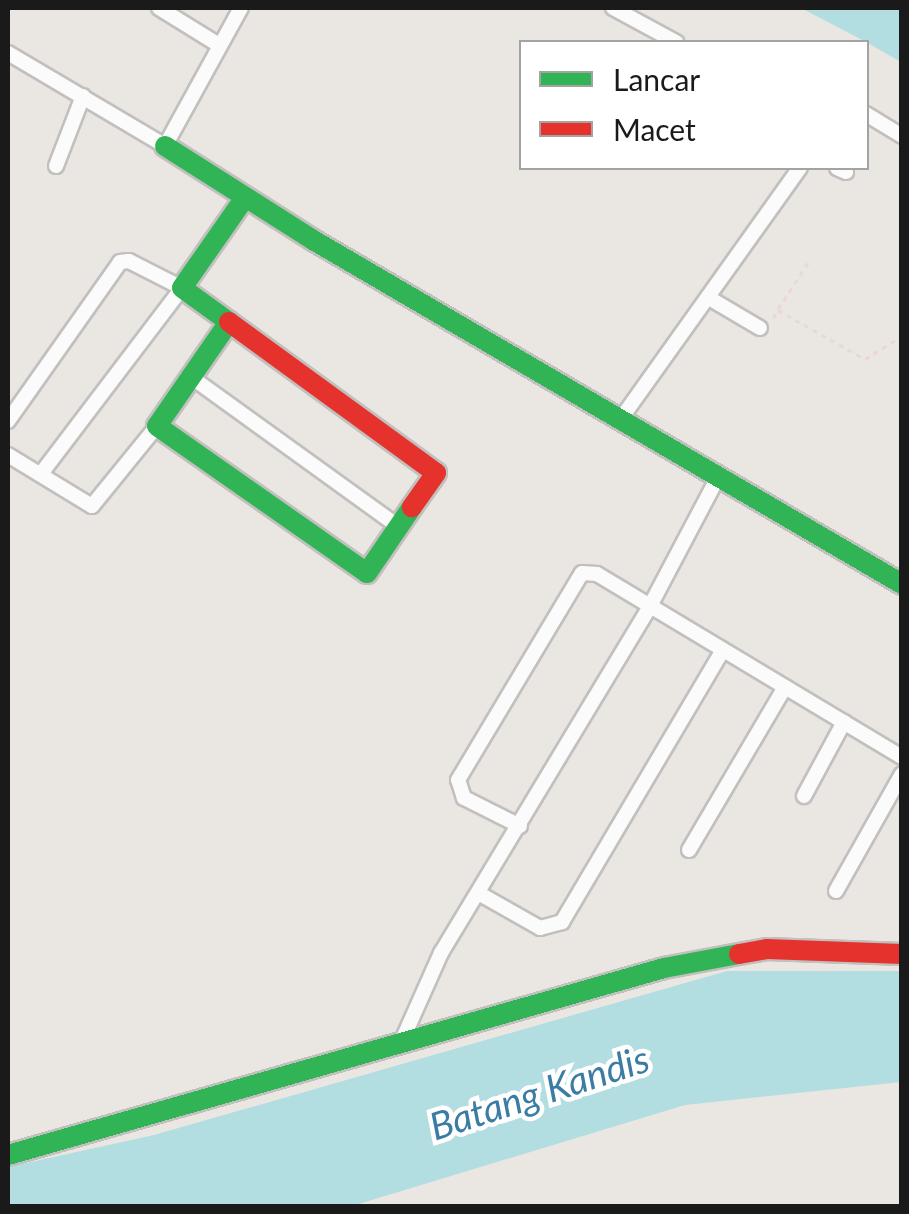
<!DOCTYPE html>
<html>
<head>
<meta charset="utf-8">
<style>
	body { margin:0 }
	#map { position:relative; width:909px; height:1214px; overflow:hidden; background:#eae6e2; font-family:Lato,sans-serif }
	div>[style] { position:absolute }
	.water>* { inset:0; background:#b2dee1 }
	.path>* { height:2.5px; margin-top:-1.25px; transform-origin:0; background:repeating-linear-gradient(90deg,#ead7d6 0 5px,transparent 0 10px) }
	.roads { filter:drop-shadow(2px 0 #c2c0be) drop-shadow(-2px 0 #c2c0be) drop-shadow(0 2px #c2c0be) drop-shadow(0 -2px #c2c0be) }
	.street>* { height:14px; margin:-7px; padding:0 7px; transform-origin:7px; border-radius:7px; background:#fcfbfb }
	.fast>* { height:20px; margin:-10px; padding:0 10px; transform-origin:10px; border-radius:10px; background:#30b455 }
	.jam>* { height:20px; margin:-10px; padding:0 10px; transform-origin:10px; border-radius:10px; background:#e5322d }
	span { translate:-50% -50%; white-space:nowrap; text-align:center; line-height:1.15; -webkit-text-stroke:9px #fff; paint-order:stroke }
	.water-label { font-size:38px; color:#3a7ca2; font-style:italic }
	.frame { position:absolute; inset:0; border:10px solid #1a1a1a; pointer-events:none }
	.legend { position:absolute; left:519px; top:40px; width:350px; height:130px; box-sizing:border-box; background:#fff; border:2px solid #a3a3a3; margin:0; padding:12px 18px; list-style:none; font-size:30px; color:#1a1a1a }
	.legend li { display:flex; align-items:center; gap:20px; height:50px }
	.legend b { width:50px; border:2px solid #a3a3a3 }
</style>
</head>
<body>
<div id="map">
	<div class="water">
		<div style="clip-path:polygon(801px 8px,901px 8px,901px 62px,866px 42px)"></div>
		<div style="clip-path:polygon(727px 971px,901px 971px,901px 1082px,685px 1105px,352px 1206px,8px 1206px,8px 1167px,154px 1135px)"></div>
	</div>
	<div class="path">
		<div style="left:778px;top:309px;width:57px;rotate:-57.1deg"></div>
		<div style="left:773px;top:318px;width:9px;rotate:-58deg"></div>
		<div style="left:778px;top:310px;width:100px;rotate:29.4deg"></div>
		<div style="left:865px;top:359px;width:44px;rotate:-31.9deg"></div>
	</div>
	<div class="roads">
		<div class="street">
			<div style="left:159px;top:8px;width:70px;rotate:31.7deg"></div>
			<div style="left:613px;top:8px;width:72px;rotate:28.4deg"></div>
			<div style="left:8px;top:53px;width:182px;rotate:30.6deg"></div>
			<div style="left:165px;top:146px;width:158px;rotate:-61.2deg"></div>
			<div style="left:866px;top:114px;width:42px;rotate:31.4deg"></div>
			<div style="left:56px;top:166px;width:75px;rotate:-68.9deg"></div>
			<div style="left:837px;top:168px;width:10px;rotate:24deg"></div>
			<div style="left:709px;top:298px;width:59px;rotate:30.5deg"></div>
			<div style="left:191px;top:377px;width:258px;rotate:35.8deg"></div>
			<div style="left:620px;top:420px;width:310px;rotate:-54.5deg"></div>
			<div style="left:8px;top:421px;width:194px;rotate:-54.8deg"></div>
			<div style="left:120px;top:262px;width:9px;rotate:-6deg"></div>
			<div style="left:129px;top:261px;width:59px;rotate:27deg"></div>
			<div style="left:182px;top:288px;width:233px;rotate:127.2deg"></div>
			<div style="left:8px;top:455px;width:98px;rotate:31.3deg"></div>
			<div style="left:92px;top:506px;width:103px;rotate:-50.9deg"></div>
			<div style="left:804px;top:796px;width:84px;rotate:-61.6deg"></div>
			<div style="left:520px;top:826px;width:63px;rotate:-153.4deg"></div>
			<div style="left:464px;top:798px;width:19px;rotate:-108deg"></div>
			<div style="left:458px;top:780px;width:241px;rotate:-59.1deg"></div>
			<div style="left:582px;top:573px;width:15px;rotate:4deg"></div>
			<div style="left:597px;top:574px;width:356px;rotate:31deg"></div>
			<div style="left:689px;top:850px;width:189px;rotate:-59.5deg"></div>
			<div style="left:836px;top:891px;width:134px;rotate:-60.6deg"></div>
			<div style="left:480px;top:894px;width:69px;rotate:29.5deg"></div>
			<div style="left:540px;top:928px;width:23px;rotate:-15deg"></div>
			<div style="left:562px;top:922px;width:316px;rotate:-59.4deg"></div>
			<div style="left:400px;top:1045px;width:101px;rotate:-66deg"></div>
			<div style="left:441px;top:953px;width:405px;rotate:-58.9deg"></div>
			<div style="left:650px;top:606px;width:148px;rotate:-62.2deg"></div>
		</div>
		<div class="fast">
			<div style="left:165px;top:146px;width:175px;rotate:32.4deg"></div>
			<div style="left:313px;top:240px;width:682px;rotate:30.29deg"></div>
			<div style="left:244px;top:199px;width:108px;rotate:124.9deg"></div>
			<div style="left:182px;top:288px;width:58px;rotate:35.9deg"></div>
			<div style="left:229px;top:322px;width:126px;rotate:124.7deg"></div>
			<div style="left:157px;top:426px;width:256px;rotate:35deg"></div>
			<div style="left:367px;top:573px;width:80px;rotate:-55.7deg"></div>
			<div style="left:8px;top:1155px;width:682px;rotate:-15.91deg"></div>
			<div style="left:664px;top:968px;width:76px;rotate:-10.6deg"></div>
		</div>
		<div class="jam">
			<div style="left:229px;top:322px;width:256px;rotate:36.1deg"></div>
			<div style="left:436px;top:473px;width:42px;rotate:125.2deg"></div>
			<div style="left:739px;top:954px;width:28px;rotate:-10deg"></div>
			<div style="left:767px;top:949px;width:135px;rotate:2.1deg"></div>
		</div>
	</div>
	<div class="water-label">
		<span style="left:539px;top:1092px;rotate:-18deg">Batang Kandis</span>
	</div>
	<div class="frame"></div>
	<ul class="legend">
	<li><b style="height:12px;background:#30b455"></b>Lancar</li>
	<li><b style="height:12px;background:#e5322d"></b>Macet</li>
	</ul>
</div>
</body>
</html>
